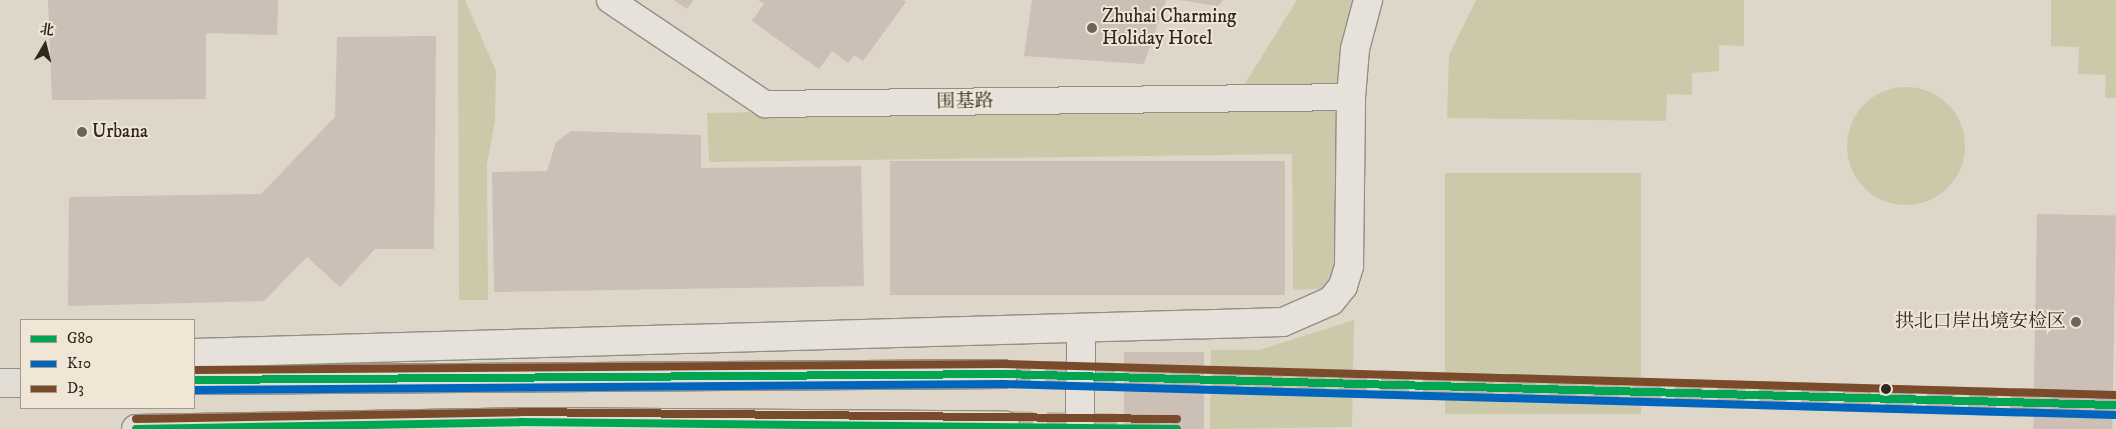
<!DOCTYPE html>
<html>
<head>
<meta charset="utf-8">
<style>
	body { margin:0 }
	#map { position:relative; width:2116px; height:429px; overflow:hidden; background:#ded6c9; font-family:"IM FELL DW Pica","Noto Serif SC",serif }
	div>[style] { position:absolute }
	.green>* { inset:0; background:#cbc9a9; transform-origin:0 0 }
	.round { border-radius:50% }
	.building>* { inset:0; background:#ccbfb5; transform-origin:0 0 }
	.primary-tunnel>* { height:28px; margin-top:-14px; transform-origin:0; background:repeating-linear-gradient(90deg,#bbb3a7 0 28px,transparent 0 42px) }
	.roads { filter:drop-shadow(1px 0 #938e85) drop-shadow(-1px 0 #938e85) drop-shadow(0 1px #938e85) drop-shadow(0 -1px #938e85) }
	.minor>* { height:26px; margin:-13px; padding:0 13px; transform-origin:13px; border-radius:13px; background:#e6e2db }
	.tertiary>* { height:28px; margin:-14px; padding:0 14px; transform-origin:14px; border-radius:14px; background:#e6e2db }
	.primary>* { height:28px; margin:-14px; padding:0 14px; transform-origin:14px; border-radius:14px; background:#e1ddd5 }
	.bus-1>* { height:8px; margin:-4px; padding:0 4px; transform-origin:4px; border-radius:4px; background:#00a651 }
	.bus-2>* { height:8px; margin:-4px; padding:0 4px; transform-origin:4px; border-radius:4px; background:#0065bd }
	.bus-3>* { height:8px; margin:-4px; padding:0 4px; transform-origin:4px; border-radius:4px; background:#7a4b2a }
	.dots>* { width:14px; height:14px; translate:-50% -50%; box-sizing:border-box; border:2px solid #efe6d6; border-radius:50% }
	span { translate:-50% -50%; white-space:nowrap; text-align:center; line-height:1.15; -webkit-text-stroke:4px #efe6d6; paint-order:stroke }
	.poi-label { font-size:19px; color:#30281d }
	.left { translate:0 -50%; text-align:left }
	.right { translate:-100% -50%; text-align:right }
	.street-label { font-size:19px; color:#30281d }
	.legend { position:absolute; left:20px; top:319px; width:175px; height:90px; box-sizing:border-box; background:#efe6d6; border:1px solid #a39a8c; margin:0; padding:6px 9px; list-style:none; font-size:15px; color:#30281d }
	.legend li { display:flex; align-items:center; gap:10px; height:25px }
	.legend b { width:25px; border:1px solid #a39a8c }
	.north { position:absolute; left:20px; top:20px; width:50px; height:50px; -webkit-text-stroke:4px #efe6d6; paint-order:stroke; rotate:8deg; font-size:14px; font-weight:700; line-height:20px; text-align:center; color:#30281d }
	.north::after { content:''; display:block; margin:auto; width:18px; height:22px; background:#30281d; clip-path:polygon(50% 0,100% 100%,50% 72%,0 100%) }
</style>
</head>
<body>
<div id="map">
	<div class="green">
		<div style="clip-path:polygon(458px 0,465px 0,496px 71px,495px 120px,487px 165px,488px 300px,459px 300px)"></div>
		<div style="clip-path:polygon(1297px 0,1361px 0,1348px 93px,1239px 93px)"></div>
		<div style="clip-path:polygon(1476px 0,1744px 0,1744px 46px,1719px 45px,1719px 71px,1692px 73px,1692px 95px,1667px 94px,1666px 121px,1447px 118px,1449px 55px)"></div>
		<div style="clip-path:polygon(2051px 0,2116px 0,2116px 98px,2105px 98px,2106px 75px,2078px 74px,2079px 47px,2051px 46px)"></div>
		<div class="round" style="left:1847px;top:87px;width:118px;height:118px"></div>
		<div style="clip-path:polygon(1345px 103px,1335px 288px,1293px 290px,1292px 154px,709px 162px,707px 113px)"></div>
		<div style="left:1445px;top:173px;width:196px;height:241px"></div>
		<div style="clip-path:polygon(1354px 320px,1352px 427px,1210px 429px,1211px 350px,1259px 350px)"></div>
	</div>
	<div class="building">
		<div style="clip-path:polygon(48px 0,278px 0,277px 35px,206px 33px,206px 99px,52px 100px)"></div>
		<div style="clip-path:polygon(674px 0,693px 0,687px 9px)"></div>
		<div style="clip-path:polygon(758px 0,903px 0,906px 2px,863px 61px,854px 55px,848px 63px,832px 51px,819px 69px,752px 21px,764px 4px)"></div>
		<div style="clip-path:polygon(1032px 0,1166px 0,1144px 64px,1024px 56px)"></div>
		<div style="clip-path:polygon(1178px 0,1223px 0,1218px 6px)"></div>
		<div style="clip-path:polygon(436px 36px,434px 249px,375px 249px,340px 287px,307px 257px,264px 301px,68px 306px,69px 197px,261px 194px,335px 117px,337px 37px)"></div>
		<div style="clip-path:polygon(571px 131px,701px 135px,701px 168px,861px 166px,864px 286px,494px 292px,492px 172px,547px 171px,556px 142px)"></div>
		<div style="left:1285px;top:161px;width:134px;height:395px;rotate:90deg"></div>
		<div style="left:2037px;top:214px;width:79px;height:215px;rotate:1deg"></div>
		<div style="left:1124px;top:352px;width:80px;height:77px"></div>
	</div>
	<div class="primary-tunnel">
		<div style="left:1003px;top:374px;width:1113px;rotate:1.6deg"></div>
		<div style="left:1005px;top:425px;width:172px;rotate:1.3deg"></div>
	</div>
	<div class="roads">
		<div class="minor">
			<div style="left:610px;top:0;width:187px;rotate:33.9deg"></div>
			<div style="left:765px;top:104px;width:586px;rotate:-0.68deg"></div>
		</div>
		<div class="tertiary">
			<div style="left:194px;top:353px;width:1089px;rotate:-1.63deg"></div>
			<div style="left:1283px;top:322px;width:52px;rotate:-23.6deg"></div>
			<div style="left:1331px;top:301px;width:19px;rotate:-51deg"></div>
			<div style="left:1343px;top:286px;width:21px;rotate:-73deg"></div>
			<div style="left:1349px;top:266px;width:169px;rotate:-89.3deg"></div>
			<div style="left:1351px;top:97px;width:48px;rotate:-85.2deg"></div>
			<div style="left:1355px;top:49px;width:51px;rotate:-75.1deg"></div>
			<div style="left:1080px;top:429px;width:99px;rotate:-89.4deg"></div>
		</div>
		<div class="primary">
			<div style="left:194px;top:380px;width:809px;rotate:-0.42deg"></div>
			<div style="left:0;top:383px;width:21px"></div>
			<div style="left:136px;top:429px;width:384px;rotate:-1deg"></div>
			<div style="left:520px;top:422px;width:485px;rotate:0.4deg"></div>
		</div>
	</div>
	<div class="bus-1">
		<div style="left:194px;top:380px;width:809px;rotate:-0.42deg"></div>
		<div style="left:1003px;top:374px;width:1113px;rotate:1.6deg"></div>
		<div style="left:136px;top:429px;width:384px;rotate:-1deg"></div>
		<div style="left:520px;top:422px;width:657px;rotate:0.61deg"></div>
	</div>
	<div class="bus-2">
		<div style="left:194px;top:390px;width:809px;rotate:-0.42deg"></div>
		<div style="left:1003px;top:384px;width:1113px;rotate:1.6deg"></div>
	</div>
	<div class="bus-3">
		<div style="left:194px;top:370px;width:809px;rotate:-0.42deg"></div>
		<div style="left:1003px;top:364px;width:1113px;rotate:1.6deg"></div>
		<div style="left:136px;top:419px;width:384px;rotate:-1deg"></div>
		<div style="left:520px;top:412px;width:657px;rotate:0.61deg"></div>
	</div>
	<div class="dots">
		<div style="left:1092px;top:28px;background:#6d6559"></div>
		<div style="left:82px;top:132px;background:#6d6559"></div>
		<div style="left:2076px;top:322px;background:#6d6559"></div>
		<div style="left:1886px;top:389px;background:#30281d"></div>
	</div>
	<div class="poi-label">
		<span class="left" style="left:1102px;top:28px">Zhuhai Charming<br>Holiday Hotel</span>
		<span class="left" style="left:92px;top:132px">Urbana</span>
		<span class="right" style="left:2066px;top:322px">拱北口岸出境安检区</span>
	</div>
	<div class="street-label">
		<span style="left:965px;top:102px;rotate:-1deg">围基路</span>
	</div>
	<ul class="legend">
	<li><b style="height:6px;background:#00a651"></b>G80</li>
	<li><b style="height:6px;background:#0065bd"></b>K10</li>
	<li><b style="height:6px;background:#7a4b2a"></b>D3</li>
	</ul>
	<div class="north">北</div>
</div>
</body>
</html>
